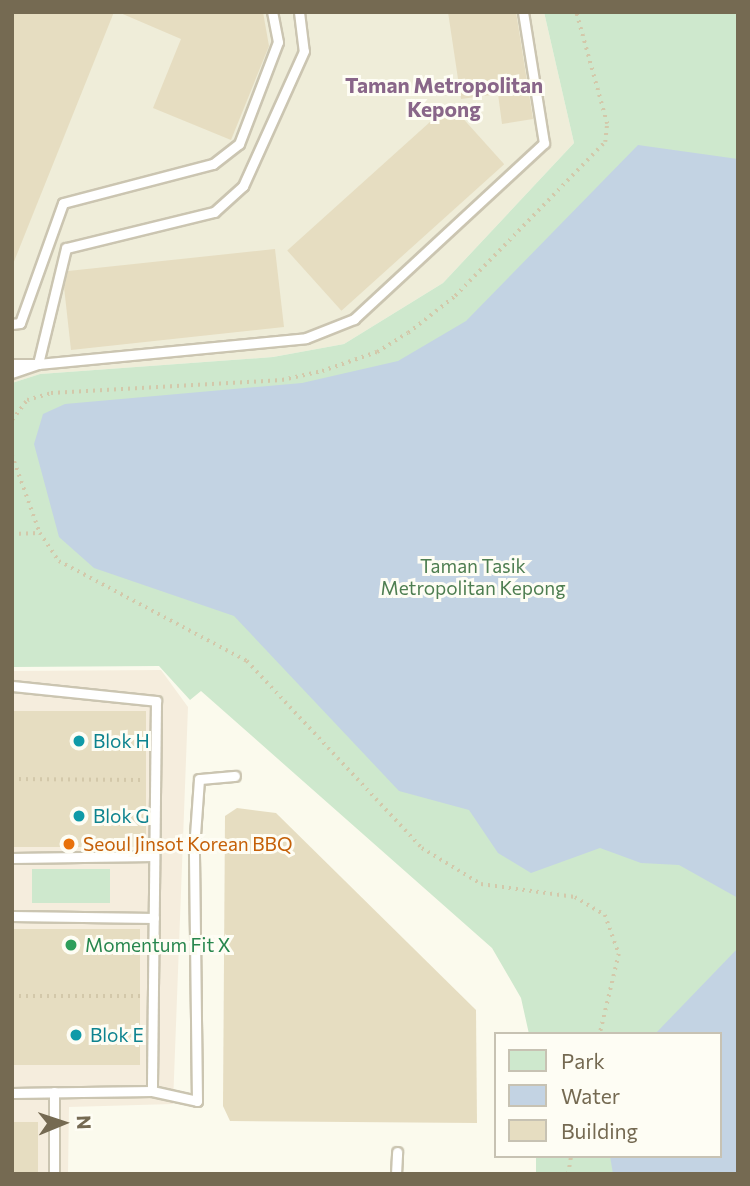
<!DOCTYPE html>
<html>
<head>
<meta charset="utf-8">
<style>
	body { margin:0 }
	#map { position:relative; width:750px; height:1186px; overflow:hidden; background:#fbfaed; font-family:Commissioner,sans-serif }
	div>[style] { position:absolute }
	.residential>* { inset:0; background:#efedd9 }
	.commercial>* { inset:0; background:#f5eddd }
	.green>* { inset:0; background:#cee8cd; transform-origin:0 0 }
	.water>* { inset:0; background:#c3d3e3 }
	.building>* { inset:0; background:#e6ddc1; transform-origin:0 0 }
	.path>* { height:3.5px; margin-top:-1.75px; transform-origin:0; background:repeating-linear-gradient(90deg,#d3c8aa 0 2px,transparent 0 7px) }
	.roads { filter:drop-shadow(2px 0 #cbc5b1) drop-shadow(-2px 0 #cbc5b1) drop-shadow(0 2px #cbc5b1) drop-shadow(0 -2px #cbc5b1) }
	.service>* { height:9px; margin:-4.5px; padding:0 4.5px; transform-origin:4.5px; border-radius:4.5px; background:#fff }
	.dots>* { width:19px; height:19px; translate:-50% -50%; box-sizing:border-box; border:4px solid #fefdf4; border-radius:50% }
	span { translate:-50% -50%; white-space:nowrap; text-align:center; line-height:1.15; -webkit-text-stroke:6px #fefdf4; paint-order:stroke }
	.park-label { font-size:19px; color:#4e7e51 }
	.culture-label { font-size:19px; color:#0d838f }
	.left { translate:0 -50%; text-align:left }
	.food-label { font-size:19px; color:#c56008 }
	.leisure-label { font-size:19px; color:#27864d }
	.neighbourhood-label { font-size:21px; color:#896689; font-weight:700 }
	.frame { position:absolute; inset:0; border:14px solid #756a52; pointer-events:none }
	.legend { position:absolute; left:494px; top:1032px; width:228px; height:126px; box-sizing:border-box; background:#fefdf4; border:2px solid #c7c2b3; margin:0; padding:9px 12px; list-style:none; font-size:21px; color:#756a52 }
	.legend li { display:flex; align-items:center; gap:14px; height:35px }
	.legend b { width:35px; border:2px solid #c7c2b3 }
	.north { position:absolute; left:28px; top:1088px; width:70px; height:70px; -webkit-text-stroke:5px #fefdf4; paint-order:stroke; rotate:88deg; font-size:19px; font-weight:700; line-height:28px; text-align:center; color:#756a52 }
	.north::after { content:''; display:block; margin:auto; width:24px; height:32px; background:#756a52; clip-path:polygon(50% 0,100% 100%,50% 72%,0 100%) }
</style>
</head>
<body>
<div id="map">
	<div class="residential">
		<div style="clip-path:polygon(12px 12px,544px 12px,574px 143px,443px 283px,344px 344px,273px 357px,40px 374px,12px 383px)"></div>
	</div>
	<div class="commercial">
		<div style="clip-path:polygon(161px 670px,188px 707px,173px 1104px,69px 1107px,68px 1174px,12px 1174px,12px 671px)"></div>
	</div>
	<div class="green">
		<div style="clip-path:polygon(544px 12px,738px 12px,738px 1174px,536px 1174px,536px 1156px,720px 1156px,720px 1034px,529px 1034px,521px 998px,492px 948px,201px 691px,190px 700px,159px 666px,13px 667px,12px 383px,40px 374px,273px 357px,344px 344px,443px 283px,574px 143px)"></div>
		<div style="left:32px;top:869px;width:78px;height:34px"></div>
	</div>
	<div class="water">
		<div style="clip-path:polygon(638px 145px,738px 159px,738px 898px,679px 865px,641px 863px,600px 848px,531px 873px,498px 853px,469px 810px,399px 791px,234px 616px,94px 568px,59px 537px,34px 444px,43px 414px,65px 404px,302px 383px,398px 361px,466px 321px)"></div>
		<div style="clip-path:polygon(738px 948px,738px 1174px,613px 1174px,610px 1156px,720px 1156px,720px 1034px,655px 1034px)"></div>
	</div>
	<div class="building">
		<div style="clip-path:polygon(15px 12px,114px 12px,13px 264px,12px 18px)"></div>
		<div style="clip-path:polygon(118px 12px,263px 12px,269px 46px,231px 140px,153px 108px,181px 39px)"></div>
		<div style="clip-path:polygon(448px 12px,516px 12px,533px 119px,502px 124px,498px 94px,461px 99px)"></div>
		<div style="left:450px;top:104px;width:81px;height:219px;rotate:48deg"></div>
		<div style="clip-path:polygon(275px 249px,284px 327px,71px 350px,64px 287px,68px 271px)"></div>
		<div style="left:12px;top:711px;width:134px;height:136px"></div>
		<div style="clip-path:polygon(237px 808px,276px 813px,476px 1010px,477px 1123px,230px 1121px,223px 1106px,225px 816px)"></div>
		<div style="left:12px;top:929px;width:128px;height:136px"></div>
		<div style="left:12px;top:1122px;width:26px;height:52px"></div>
	</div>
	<div class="path">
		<div style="left:12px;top:420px;width:25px;rotate:-53deg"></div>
		<div style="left:27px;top:400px;width:25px;rotate:-16deg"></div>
		<div style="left:51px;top:393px;width:231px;rotate:-3.2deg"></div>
		<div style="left:282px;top:380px;width:41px;rotate:-12.7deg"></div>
		<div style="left:322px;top:371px;width:58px;rotate:-19.1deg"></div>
		<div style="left:377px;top:352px;width:36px;rotate:-32deg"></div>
		<div style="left:408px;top:333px;width:60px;rotate:-38.2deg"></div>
		<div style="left:455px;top:296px;width:215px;rotate:-45.8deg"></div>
		<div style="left:605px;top:142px;width:18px;rotate:-84deg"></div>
		<div style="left:607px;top:124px;width:116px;rotate:-105.5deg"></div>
		<div style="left:12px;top:455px;width:83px;rotate:70.3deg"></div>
		<div style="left:40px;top:533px;width:34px;rotate:56deg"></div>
		<div style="left:59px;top:561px;width:213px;rotate:28deg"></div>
		<div style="left:247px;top:661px;width:256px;rotate:46.9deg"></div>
		<div style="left:422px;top:848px;width:69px;rotate:31.4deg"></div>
		<div style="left:481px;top:884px;width:95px;rotate:7.9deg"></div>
		<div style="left:575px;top:897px;width:35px;rotate:31deg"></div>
		<div style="left:605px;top:915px;width:41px;rotate:70.3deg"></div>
		<div style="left:619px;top:954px;width:82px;rotate:103.4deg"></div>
		<div style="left:12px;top:534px;width:28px;rotate:-2deg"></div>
		<div style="left:12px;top:779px;width:131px;rotate:0.4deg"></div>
		<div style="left:12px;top:996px;width:128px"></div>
		<div style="left:568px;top:1174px;width:18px;rotate:-81deg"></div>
	</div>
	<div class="roads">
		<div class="service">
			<div style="left:299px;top:12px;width:39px;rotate:83deg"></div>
			<div style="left:304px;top:51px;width:148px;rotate:114.3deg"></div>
			<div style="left:243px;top:186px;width:39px;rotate:138deg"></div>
			<div style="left:214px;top:212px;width:152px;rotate:166.3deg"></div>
			<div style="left:66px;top:248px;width:119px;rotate:103.6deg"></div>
			<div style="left:38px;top:364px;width:269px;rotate:-5.5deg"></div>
			<div style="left:306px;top:338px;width:52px;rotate:-21.6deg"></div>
			<div style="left:354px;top:319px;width:259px;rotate:-42.8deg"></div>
			<div style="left:544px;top:143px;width:133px;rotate:-99.1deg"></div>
			<div style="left:12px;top:324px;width:8px;rotate:-7deg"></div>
			<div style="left:20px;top:323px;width:127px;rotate:-70.3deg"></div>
			<div style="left:63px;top:203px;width:155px;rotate:-14.6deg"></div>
			<div style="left:213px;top:164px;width:33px;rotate:-38deg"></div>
			<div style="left:239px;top:144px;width:109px;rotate:-69.1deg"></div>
			<div style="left:278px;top:42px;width:31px;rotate:-101deg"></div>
			<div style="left:12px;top:364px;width:26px"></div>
			<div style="left:38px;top:364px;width:28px;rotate:161deg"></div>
			<div style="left:12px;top:686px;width:145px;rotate:5.9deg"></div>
			<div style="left:156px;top:701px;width:390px;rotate:90.6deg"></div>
			<div style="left:152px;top:1091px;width:140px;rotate:179.2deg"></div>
			<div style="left:12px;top:858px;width:142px;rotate:-0.8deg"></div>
			<div style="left:12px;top:916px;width:142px;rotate:0.8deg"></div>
			<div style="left:152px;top:1091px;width:46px;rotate:12.5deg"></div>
			<div style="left:197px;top:1101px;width:252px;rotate:-90.7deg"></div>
			<div style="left:194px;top:849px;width:70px;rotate:-85.9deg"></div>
			<div style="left:199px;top:779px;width:36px;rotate:-5deg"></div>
			<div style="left:54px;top:1092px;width:82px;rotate:90deg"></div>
			<div style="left:396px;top:1174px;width:22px;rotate:-87deg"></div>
		</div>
	</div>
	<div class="dots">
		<div style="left:79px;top:741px;background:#0f9aa8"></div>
		<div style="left:79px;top:816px;background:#0f9aa8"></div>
		<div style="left:69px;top:844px;background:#e8710a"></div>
		<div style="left:71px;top:945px;background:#2e9e5b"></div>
		<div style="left:76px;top:1035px;background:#0f9aa8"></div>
	</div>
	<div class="park-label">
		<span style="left:473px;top:577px">Taman Tasik<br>Metropolitan Kepong</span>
	</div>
	<div class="culture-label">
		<span class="left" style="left:93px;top:741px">Blok H</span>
		<span class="left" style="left:93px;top:816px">Blok G</span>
		<span class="left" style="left:90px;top:1035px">Blok E</span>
	</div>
	<div class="food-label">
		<span class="left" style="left:83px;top:844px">Seoul Jinsot Korean BBQ</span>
	</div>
	<div class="leisure-label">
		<span class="left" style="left:85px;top:945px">Momentum Fit X</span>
	</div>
	<div class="neighbourhood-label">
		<span style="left:444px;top:97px">Taman Metropolitan<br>Kepong</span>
	</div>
	<div class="frame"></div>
	<ul class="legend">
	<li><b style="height:19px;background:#cee8cd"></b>Park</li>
	<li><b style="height:19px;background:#c3d3e3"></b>Water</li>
	<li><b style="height:19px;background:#e6ddc1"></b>Building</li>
	</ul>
	<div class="north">N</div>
</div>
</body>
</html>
